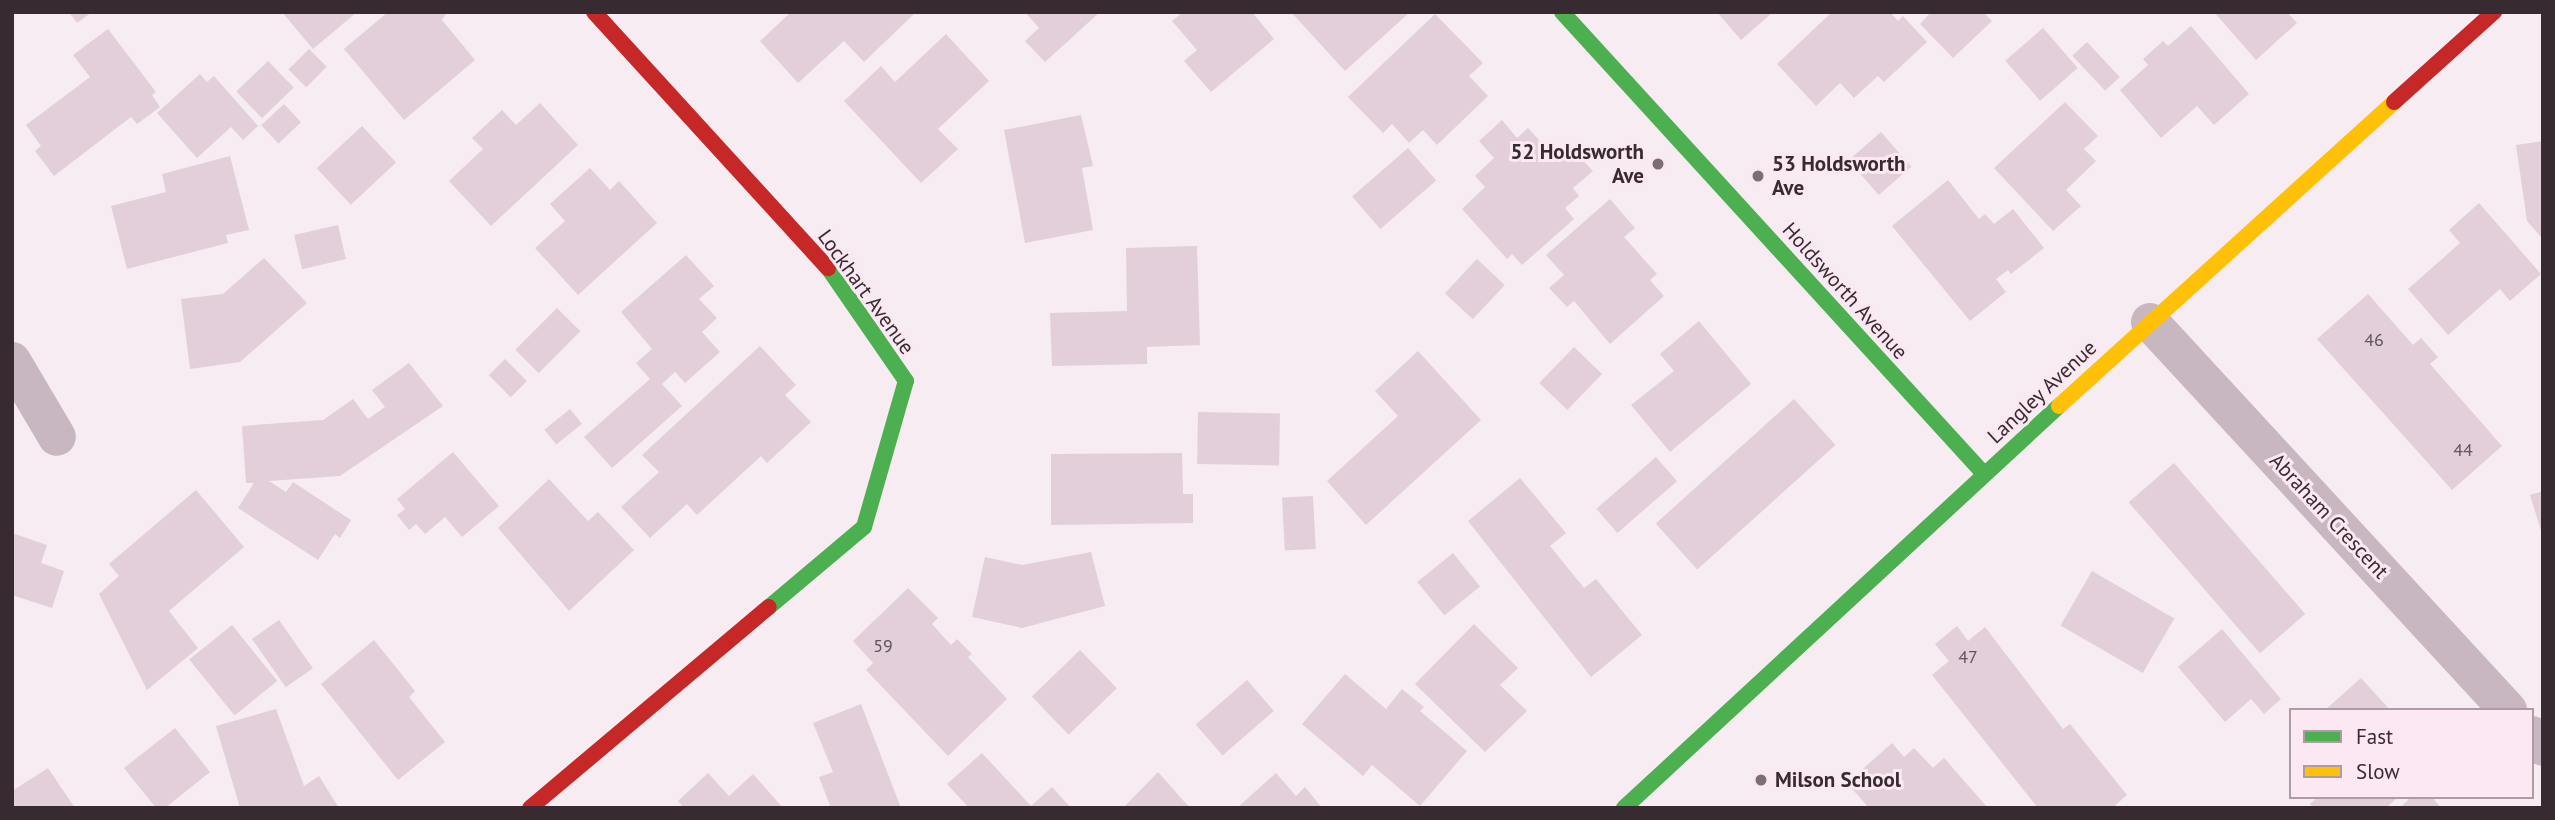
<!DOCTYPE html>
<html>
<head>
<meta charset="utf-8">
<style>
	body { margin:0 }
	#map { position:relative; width:2555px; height:820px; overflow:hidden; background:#f7ecf2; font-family:"PT Sans",sans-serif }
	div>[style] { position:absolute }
	.building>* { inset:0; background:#e2cfd9; transform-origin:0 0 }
	.street>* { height:38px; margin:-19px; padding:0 19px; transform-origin:19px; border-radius:19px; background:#c8b7c1 }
	.fast>* { height:16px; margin:-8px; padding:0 8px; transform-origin:8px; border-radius:8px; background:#4caf50 }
	.slow>* { height:16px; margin:-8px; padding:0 8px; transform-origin:8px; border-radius:8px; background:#ffc107 }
	.jam>* { height:16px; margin:-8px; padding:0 8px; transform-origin:8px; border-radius:8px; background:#c62828 }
	.dots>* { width:19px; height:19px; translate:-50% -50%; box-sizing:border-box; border:4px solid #fbe8f2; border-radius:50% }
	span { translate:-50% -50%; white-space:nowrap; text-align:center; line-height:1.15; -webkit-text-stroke:6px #fbe8f2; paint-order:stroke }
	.number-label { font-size:18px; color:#62545b }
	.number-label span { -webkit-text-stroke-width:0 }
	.poi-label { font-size:21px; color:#372b31; font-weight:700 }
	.right { translate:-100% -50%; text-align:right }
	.left { translate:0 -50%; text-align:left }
	.street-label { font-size:21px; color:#372b31 }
	.frame { position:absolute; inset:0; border:14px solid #372b31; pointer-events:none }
	.legend { position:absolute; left:2289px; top:708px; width:245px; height:91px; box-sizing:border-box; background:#fbe8f2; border:2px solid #ad9ca5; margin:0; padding:9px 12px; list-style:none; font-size:21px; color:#372b31 }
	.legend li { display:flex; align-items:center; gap:14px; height:35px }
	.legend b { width:35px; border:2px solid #ad9ca5 }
</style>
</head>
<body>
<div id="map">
	<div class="building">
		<div style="clip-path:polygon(69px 12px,92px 12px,77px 23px)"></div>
		<div style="clip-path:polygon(282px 12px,357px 12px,313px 49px)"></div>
		<div style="clip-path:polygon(388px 12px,447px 12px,442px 20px,475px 60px,404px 120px,344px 49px)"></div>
		<div style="clip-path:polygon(791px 12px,913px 12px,914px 14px,864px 62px,844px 41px,798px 83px,760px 41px)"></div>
		<div style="clip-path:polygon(1025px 12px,1100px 12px,1045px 62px,1025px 41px,1039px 28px)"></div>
		<div style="clip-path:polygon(1183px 12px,1252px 12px,1274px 39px,1211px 92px,1184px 61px,1197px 50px,1172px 21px)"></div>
		<div style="clip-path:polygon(1291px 12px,1410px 12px,1345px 71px)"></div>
		<div style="clip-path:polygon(1717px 12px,1773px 12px,1741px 40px)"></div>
		<div style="clip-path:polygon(1832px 12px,1890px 12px,1898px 21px,1903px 16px,1927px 42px,1884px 82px,1878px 76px,1854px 98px,1840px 83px,1816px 106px,1777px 64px)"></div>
		<div style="clip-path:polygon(1931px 12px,1983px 12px,1992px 21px,1953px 58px,1920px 24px)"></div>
		<div style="clip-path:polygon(2214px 12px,2287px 12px,2297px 23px,2256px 60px)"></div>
		<div style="clip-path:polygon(1435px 14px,1483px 63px,1469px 76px,1488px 96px,1437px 145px,1423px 130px,1409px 143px,1392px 124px,1383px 133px,1348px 97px)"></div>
		<div style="clip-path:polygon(2191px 26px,2249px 94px,2214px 125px,2197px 106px,2161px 138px,2120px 90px,2148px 65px,2143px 59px,2163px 41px,2168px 46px)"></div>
		<div style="left:2043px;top:28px;width:53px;height:50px;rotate:49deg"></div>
		<div style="clip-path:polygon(108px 29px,156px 92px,152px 95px,160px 107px,137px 124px,131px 117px,54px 176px,35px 151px,41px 146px,26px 125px,90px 77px,73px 55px)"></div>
		<div style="clip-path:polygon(946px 34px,989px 81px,938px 129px,958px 149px,921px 183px,844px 101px,881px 66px,895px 82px)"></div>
		<div style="left:2087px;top:42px;width:48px;height:20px;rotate:47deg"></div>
		<div style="left:309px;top:49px;width:25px;height:29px;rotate:45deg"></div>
		<div style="left:268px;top:61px;width:37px;height:44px;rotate:46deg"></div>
		<div style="clip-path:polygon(200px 74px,207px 82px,214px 76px,258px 126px,243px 140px,231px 127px,197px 158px,157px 113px)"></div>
		<div style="clip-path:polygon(2065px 102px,2098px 136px,2084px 149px,2096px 161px,2066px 190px,2081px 206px,2053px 231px,1994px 168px)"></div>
		<div style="clip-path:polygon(540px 103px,578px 145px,491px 226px,449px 181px,483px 149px,472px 138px,502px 110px,516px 125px)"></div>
		<div style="left:284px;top:104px;width:25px;height:31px;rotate:47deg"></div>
		<div style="clip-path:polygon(1081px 115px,1093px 166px,1082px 168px,1093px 230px,1025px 243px,1004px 130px)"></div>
		<div style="clip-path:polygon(1502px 120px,1517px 138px,1528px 128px,1558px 161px,1571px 148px,1593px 171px,1573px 188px,1579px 196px,1565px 208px,1574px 219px,1522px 265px,1512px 254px,1507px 259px,1462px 209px,1485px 187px,1475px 176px,1494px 158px,1479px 141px)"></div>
		<div style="left:362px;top:126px;width:50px;height:62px;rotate:47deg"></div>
		<div style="left:1881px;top:132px;width:46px;height:43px;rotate:49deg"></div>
		<div style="clip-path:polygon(2543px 141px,2543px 239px,2527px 221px,2516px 145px)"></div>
		<div style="left:1408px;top:148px;width:43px;height:74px;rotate:49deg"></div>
		<div style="clip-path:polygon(230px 156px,249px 230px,226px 235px,228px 243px,127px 269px,111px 206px,166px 192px,162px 174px)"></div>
		<div style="clip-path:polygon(590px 168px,610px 190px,619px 181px,657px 223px,578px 295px,535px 248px,565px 221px,550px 204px)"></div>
		<div style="clip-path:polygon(1948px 180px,1979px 219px,1985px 214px,1994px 224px,2013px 209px,2044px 248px,2011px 274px,2008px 270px,1996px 279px,2006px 292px,1970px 321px,1892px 226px)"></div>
		<div style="clip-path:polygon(1610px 199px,1635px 228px,1624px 237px,1657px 274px,1650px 280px,1664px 296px,1610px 344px,1574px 301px,1567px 307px,1549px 288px,1564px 275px,1546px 255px)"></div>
		<div style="clip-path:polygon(2479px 203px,2541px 274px,2510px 301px,2500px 289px,2448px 335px,2408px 289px,2460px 243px,2449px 230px)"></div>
		<div style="left:338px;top:225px;width:35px;height:45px;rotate:77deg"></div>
		<div style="clip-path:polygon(1197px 246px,1200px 345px,1147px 347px,1147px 364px,1052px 366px,1050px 313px,1127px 311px,1126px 248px)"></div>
		<div style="clip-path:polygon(686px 255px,714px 286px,699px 299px,717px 318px,702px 332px,720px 352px,685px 383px,675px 372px,662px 384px,682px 406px,612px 468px,584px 437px,650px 379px,636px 363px,652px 349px,621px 312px)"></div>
		<div style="clip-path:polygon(264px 258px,307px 303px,240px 362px,190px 369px,181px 299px,223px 294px)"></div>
		<div style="left:1477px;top:259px;width:38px;height:47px;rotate:43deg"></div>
		<div style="clip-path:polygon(2368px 294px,2413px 345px,2421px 338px,2438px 357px,2430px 364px,2502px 446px,2452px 490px,2317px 339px)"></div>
		<div style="left:557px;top:308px;width:33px;height:59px;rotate:45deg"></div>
		<div style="clip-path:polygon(1699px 321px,1751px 384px,1670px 452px,1631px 405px,1674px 371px,1660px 354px)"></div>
		<div style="clip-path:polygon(760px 346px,796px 385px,785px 395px,811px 422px,767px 463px,761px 456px,697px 515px,687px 504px,650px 538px,621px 507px,659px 472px,642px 455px)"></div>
		<div style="left:1574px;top:347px;width:39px;height:50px;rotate:44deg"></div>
		<div style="clip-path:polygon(1418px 351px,1481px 420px,1366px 525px,1327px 481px,1398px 416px,1375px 391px)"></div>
		<div style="left:505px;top:359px;width:31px;height:23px;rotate:45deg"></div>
		<div style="clip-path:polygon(409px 363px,443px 406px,340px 476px,269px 481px,286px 492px,293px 482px,351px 520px,340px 538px,335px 534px,318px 560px,238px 508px,254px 483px,246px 483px,242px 426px,323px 420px,353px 399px,368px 419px,385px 407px,372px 390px)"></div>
		<div style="left:1794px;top:399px;width:62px;height:186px;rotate:48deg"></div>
		<div style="left:570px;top:409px;width:19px;height:33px;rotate:51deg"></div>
		<div style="left:1198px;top:412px;width:82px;height:52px;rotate:1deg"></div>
		<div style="clip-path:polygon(453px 452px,499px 506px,462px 537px,445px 517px,425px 534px,416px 524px,409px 530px,397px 515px,405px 509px,397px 499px)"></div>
		<div style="clip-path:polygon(1182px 453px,1183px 494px,1193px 494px,1193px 523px,1051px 525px,1051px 454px)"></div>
		<div style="left:1656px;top:457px;width:32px;height:79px;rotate:49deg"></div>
		<div style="left:2174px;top:463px;width:200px;height:60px;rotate:49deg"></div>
		<div style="clip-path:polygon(1520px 478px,1566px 533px,1550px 546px,1584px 588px,1596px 579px,1642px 635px,1591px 677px,1468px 521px)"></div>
		<div style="clip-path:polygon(549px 479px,588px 521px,598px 512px,634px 550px,569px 611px,498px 528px)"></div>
		<div style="clip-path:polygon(196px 490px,244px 547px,169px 611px,198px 648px,147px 690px,99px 594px,119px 576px,109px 564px)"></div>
		<div style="clip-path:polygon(2543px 491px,2543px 534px,2542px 534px,2530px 495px)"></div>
		<div style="left:1313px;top:496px;width:53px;height:31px;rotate:87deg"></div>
		<div style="clip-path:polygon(12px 533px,47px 545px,41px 563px,64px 571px,52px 608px,12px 595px)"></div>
		<div style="clip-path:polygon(1091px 552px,1105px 606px,1022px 628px,972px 617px,985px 557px,1022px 565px)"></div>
		<div style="left:1453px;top:553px;width:43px;height:46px;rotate:51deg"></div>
		<div style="left:2092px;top:571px;width:95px;height:63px;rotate:30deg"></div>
		<div style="clip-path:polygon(908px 588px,938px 618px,932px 624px,951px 645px,957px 639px,972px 654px,968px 657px,1007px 699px,948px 756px,866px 670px,873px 663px,853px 641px)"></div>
		<div style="left:279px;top:620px;width:59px;height:33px;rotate:55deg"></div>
		<div style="clip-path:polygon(1474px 624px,1518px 668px,1500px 685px,1527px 711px,1485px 752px,1415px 684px)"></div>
		<div style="left:232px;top:625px;width:72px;height:55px;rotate:51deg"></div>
		<div style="clip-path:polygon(1957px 626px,1968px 641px,1985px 627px,2063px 729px,2070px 724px,2127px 795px,2112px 808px,2038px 808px,1932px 675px,1949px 661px,1935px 644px)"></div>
		<div style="clip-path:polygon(2222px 629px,2281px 699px,2264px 714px,2251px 699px,2225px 722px,2178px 667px)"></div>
		<div style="clip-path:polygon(374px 640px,415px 691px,409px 697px,445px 742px,398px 780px,321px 684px)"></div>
		<div style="left:1080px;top:650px;width:53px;height:67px;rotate:46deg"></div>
		<div style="clip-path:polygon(1345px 674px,1386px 709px,1402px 689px,1424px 707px,1420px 711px,1467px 751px,1420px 806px,1372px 765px,1363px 776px,1302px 724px)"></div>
		<div style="clip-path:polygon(2361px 678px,2390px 710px,2325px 710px)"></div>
		<div style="left:1247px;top:680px;width:41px;height:68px;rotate:49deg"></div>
		<div style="clip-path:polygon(861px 704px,901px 808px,831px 808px,819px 777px,833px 772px,813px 723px)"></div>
		<div style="clip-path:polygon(276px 709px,304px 786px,319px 776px,339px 808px,240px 808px,216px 726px)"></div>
		<div style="clip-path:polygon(175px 728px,210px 772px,165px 808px,156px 808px,124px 768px)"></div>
		<div style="clip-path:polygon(1892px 743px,1904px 757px,1914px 748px,1933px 768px,1944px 758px,1988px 808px,1869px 808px,1847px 783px)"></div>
		<div style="clip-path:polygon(982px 753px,1031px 806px,1052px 787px,1071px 808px,969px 808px,947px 784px)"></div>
		<div style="clip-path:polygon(48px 768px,75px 808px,12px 808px,12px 791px)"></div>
		<div style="clip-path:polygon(1158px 772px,1190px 808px,1123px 808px)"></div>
		<div style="clip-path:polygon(708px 773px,729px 796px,753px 774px,783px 808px,684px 808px,678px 801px)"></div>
		<div style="clip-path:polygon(1276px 773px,1296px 796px,1305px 787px,1322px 808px,1237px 808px)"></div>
		<div style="clip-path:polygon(2318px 797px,2398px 797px,2386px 808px,2314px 808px,2310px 804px)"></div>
		<div style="clip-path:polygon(2411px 797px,2432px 797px,2441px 808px,2400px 808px)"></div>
	</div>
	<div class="street">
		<div style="left:2150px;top:322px;width:528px;rotate:47.3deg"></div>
		<div style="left:12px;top:361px;width:88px;rotate:59.4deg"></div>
		<div style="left:2532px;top:735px;width:16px;rotate:47deg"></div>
	</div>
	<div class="fast">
		<div style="left:1562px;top:12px;width:626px;rotate:47.59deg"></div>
		<div style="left:769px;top:607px;width:124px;rotate:-40.1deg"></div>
		<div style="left:864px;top:527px;width:152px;rotate:-74deg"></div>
		<div style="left:906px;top:381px;width:137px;rotate:-124.6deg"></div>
		<div style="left:1624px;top:808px;width:592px;rotate:-42.74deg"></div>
	</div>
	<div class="slow">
		<div style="left:2059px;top:406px;width:452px;rotate:-42.2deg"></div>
	</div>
	<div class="jam">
		<div style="left:594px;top:12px;width:347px;rotate:47.6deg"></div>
		<div style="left:2394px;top:102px;width:135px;rotate:-42deg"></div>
		<div style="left:530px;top:808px;width:312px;rotate:-40.1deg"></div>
	</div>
	<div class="dots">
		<div style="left:1658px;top:164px;background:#7a6f75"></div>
		<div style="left:1758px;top:176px;background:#7a6f75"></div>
		<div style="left:1761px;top:780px;background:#7a6f75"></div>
	</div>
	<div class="number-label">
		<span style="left:2374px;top:340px">46</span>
		<span style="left:2463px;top:450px">44</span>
		<span style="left:883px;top:646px">59</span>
		<span style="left:1968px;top:657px">47</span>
	</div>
	<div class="poi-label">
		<span class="right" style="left:1644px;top:164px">52 Holdsworth<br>Ave</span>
		<span class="left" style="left:1772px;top:176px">53 Holdsworth<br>Ave</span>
		<span class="left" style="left:1775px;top:780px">Milson School</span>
	</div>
	<div class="street-label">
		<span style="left:1845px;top:291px;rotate:48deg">Holdsworth Avenue</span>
		<span style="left:866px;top:292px;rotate:54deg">Lockhart Avenue</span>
		<span style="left:2042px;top:392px;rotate:-43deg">Langley Avenue</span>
		<span style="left:2329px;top:516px;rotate:47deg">Abraham Crescent</span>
	</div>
	<div class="frame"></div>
	<ul class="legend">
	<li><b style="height:9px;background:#4caf50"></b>Fast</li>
	<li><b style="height:9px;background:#ffc107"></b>Slow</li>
	</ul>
</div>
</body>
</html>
